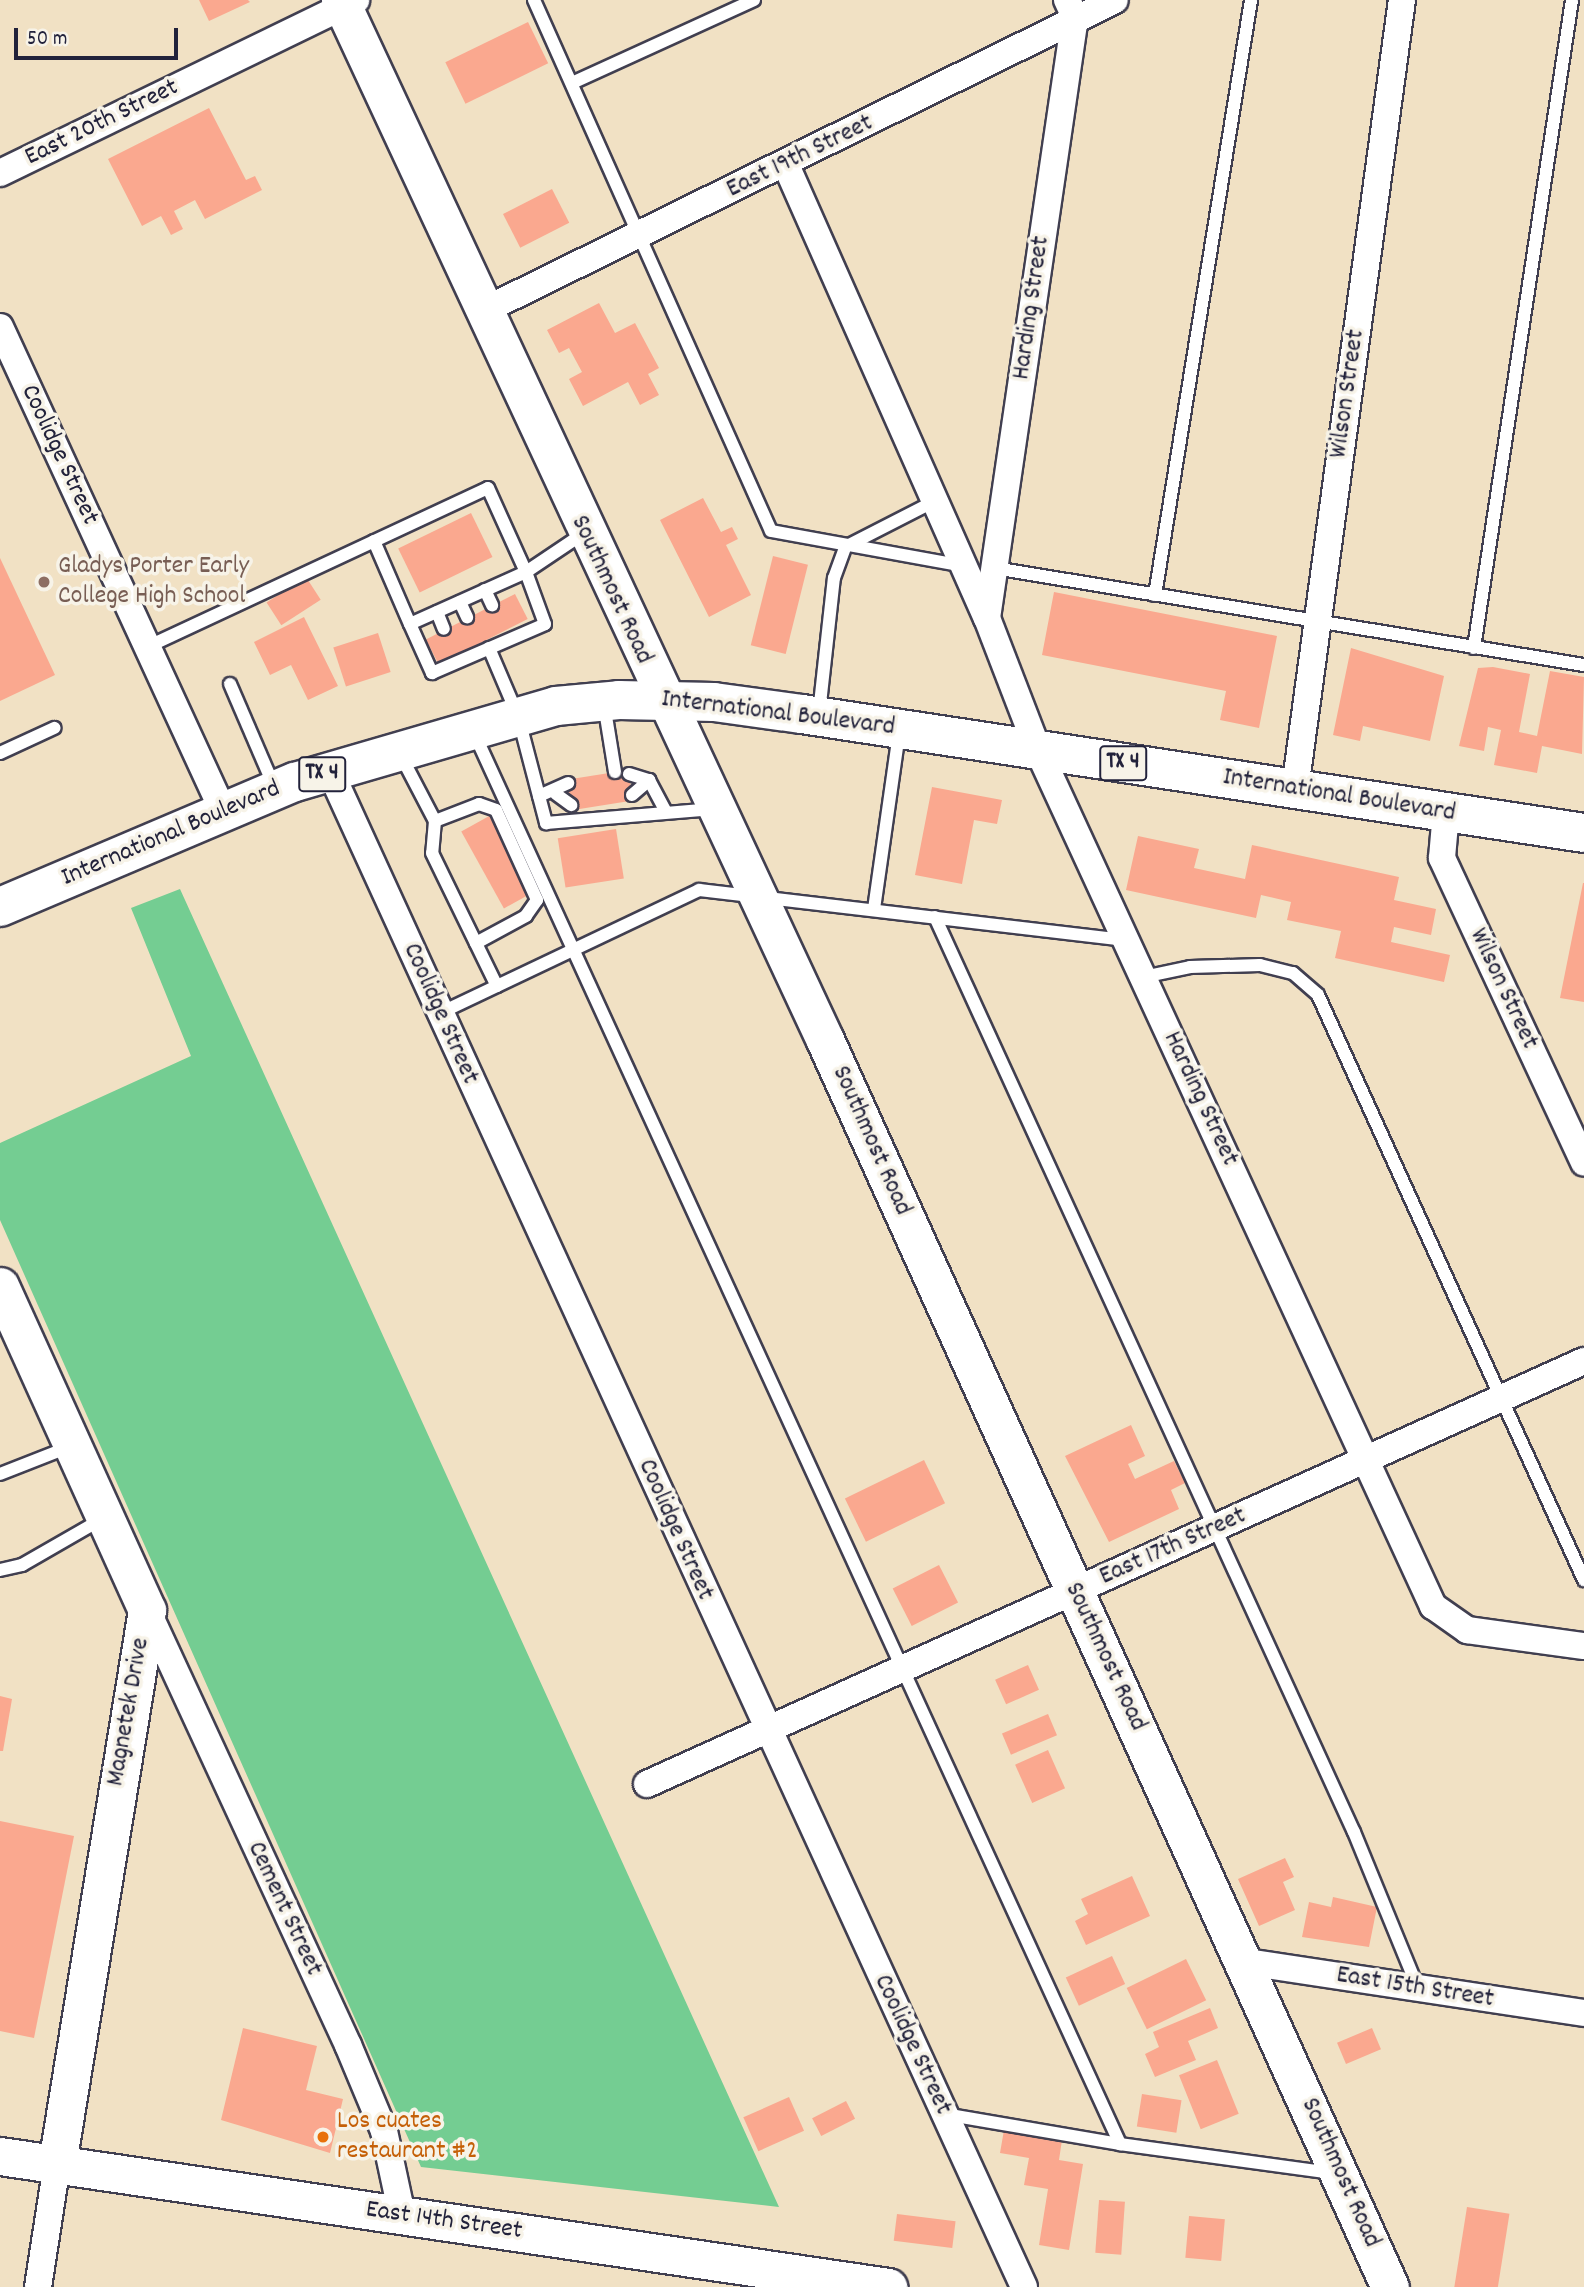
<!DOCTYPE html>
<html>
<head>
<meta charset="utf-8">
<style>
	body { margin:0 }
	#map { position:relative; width:1584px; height:2287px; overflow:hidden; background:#f1e1c4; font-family:Dekko,sans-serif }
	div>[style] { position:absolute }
	.green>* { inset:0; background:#74cd92 }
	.building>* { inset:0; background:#faa88f; transform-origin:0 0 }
	.roads { filter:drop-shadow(2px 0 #413f50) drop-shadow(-2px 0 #413f50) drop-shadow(0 2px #413f50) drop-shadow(0 -2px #413f50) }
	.lane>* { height:12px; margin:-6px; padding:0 6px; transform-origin:6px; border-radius:6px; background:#fff }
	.street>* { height:26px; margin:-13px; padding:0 13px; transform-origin:13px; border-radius:13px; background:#fff }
	.secondary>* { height:37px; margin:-18.5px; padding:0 18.5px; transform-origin:18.5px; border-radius:18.5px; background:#fff }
	.primary>* { height:38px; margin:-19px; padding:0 19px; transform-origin:19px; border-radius:19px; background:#fff }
	.dots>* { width:19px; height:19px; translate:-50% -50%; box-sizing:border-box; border:4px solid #f7f3e8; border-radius:50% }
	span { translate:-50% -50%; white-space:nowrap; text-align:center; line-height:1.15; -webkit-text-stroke:7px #f7f3e8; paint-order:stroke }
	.shield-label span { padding:2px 5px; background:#f7f3e8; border:2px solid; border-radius:5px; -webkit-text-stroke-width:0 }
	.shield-label { font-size:24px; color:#22223b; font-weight:700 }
	.street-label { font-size:26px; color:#22223b }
	.education-label { font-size:26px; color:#785e54 }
	.left { translate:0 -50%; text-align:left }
	.food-label { font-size:26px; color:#c56008 }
	.scale { position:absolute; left:14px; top:28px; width:164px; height:32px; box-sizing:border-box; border:4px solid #22223b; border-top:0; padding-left:9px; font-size:21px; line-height:24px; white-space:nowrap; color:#22223b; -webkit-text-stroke:5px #f7f3e8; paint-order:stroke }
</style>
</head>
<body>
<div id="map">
	<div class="green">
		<div style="clip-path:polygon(180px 889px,779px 2207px,421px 2167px,0 1220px,0 1143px,191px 1056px,131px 908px)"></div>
	</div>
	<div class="building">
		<div style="clip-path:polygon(199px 0,248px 0,250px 2px,209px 21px)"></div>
		<div style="left:528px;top:22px;width:46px;height:92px;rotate:64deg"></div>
		<div style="clip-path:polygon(209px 108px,246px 180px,255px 176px,262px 190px,205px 219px,195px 200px,174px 211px,183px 229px,171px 235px,161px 216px,142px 226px,108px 159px)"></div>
		<div style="left:552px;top:189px;width:38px;height:55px;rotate:63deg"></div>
		<div style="clip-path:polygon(599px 303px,615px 333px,635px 323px,659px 368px,648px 374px,659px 395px,640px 405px,628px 382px,583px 406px,569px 379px,582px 372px,569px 348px,559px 353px,547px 330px)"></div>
		<div style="clip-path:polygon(703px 498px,721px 532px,732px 527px,738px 539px,726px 545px,751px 595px,709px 617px,660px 520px)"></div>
		<div style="left:471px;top:513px;width:49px;height:81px;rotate:64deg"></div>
		<div style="left:773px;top:556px;width:36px;height:92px;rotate:14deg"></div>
		<div style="clip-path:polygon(0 558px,55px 675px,0 701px)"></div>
		<div style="left:306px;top:577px;width:27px;height:47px;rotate:57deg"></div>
		<div style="clip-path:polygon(1054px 592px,1277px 636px,1259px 728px,1220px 720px,1226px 691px,1042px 655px)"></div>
		<div style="left:515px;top:594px;width:28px;height:100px;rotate:63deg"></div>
		<div style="clip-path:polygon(304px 617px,338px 686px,308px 700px,291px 665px,270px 675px,254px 642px)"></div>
		<div style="left:378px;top:633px;width:41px;height:47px;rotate:72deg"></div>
		<div style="clip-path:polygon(1351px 648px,1444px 676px,1430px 741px,1363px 726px,1360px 741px,1333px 735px)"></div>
		<div style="clip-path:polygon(1493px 667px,1530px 674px,1519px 732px,1537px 736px,1550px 671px,1584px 677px,1582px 754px,1542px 746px,1537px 773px,1494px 765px,1501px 730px,1488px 727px,1484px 751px,1459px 746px,1478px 668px)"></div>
		<div style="left:628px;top:770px;width:31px;height:62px;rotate:81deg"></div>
		<div style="clip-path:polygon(932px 787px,1002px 800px,997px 824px,974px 820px,962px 884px,915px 875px)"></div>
		<div style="left:491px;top:815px;width:88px;height:34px;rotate:61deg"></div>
		<div style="left:616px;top:829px;width:50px;height:59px;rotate:81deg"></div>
		<div style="clip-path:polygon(1138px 836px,1199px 849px,1194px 868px,1245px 879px,1252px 845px,1399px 877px,1394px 900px,1436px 909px,1431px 935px,1394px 927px,1391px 942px,1450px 955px,1444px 982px,1335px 958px,1341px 931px,1287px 920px,1291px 902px,1261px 895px,1256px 918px,1126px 890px)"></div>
		<div style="clip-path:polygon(1583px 883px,1584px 883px,1584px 1002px,1560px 998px)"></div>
		<div style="clip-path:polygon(1131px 1425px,1145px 1456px,1128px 1464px,1135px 1479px,1174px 1461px,1185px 1483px,1171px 1490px,1179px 1509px,1109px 1542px,1065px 1456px)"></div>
		<div style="left:924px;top:1460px;width:48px;height:88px;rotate:64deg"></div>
		<div style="left:939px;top:1565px;width:42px;height:52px;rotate:63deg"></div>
		<div style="left:1028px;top:1665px;width:27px;height:36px;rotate:66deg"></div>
		<div style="clip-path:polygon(0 1696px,12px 1699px,3px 1751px,0 1751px)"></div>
		<div style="left:1048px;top:1714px;width:23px;height:50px;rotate:67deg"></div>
		<div style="left:1048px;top:1750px;width:42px;height:36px;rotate:66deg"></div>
		<div style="clip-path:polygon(0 1821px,74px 1836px,34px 2038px,0 2031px)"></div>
		<div style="clip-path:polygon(1285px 1858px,1294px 1877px,1283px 1882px,1295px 1910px,1259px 1926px,1238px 1879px)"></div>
		<div style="clip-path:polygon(1132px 1876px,1150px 1916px,1086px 1945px,1075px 1921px,1088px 1914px,1081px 1899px)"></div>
		<div style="clip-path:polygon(1333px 1897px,1377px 1907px,1369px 1947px,1302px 1937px,1309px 1902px,1331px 1907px)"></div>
		<div style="left:1112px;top:1956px;width:31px;height:51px;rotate:65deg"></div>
		<div style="left:1186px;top:1959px;width:46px;height:66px;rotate:64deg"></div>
		<div style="clip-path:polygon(1210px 2008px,1218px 2028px,1188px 2041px,1196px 2060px,1155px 2077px,1145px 2054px,1159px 2047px,1153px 2032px)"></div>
		<div style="clip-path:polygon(243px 2028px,317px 2046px,306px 2090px,343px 2099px,330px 2153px,221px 2120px)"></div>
		<div style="left:1372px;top:2028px;width:23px;height:38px;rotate:67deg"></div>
		<div style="left:1217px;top:2060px;width:58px;height:41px;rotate:68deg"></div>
		<div style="left:1142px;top:2094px;width:40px;height:33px;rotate:9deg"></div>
		<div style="left:789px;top:2097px;width:37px;height:50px;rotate:66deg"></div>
		<div style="left:846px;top:2101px;width:20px;height:38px;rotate:63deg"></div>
		<div style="clip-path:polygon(1004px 2130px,1062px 2140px,1059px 2160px,1083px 2164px,1069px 2250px,1039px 2245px,1048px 2189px,1024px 2185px,1029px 2158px,1000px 2153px)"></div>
		<div style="left:1099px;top:2200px;width:26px;height:53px;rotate:4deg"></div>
		<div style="left:1467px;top:2207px;width:43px;height:81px;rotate:9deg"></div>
		<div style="left:897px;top:2214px;width:59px;height:27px;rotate:7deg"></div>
		<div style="left:1189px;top:2216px;width:36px;height:42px;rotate:5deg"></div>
	</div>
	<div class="roads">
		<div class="lane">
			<div style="left:534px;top:0;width:581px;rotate:65.95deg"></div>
			<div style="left:771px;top:531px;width:195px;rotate:10.3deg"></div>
			<div style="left:572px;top:83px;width:200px;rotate:-24.5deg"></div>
			<div style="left:374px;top:541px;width:90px;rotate:66.6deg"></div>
			<div style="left:994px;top:568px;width:598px;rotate:9.34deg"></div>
			<div style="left:485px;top:590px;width:17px;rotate:65deg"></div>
			<div style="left:1155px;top:595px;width:603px;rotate:-80.83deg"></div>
			<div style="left:460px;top:602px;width:17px;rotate:65deg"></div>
			<div style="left:437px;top:612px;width:18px;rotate:68deg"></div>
			<div style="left:147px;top:647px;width:376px;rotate:-25deg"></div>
			<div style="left:488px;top:488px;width:92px;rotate:65.7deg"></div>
			<div style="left:526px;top:572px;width:127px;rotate:155.9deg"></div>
			<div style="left:410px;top:624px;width:54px;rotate:65.8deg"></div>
			<div style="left:432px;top:673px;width:123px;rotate:-23.4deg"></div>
			<div style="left:545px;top:624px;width:55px;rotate:-110.1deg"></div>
			<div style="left:526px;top:572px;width:70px;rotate:-33.9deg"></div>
			<div style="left:489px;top:648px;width:74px;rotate:66.9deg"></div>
			<div style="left:518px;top:716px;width:111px;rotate:75.3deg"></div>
			<div style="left:546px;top:823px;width:168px;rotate:-4.8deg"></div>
			<div style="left:1474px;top:648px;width:655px;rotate:-81.4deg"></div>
			<div style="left:230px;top:684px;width:111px;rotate:66.7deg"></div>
			<div style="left:604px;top:704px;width:69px;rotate:80.8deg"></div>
			<div style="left:819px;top:713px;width:136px;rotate:-83.7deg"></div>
			<div style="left:834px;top:578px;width:33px;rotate:-70deg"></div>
			<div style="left:845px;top:547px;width:101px;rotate:-27.1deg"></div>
			<div style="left:475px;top:735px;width:1550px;rotate:65.4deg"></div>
			<div style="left:1120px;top:2144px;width:214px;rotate:7.8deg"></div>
			<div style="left:0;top:753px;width:60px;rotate:-24.8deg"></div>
			<div style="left:401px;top:756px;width:73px;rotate:62.4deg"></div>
			<div style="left:435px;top:821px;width:32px;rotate:95deg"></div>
			<div style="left:432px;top:853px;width:148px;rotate:64deg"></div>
			<div style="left:629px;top:774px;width:21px;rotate:17deg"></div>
			<div style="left:649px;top:780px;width:36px;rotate:62deg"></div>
			<div style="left:556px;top:794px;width:19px;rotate:36deg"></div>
			<div style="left:632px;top:795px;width:23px;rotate:-41deg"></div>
			<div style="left:539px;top:796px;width:32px;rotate:-24deg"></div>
			<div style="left:435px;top:821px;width:47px;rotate:-21.1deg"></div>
			<div style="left:479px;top:804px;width:18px;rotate:19deg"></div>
			<div style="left:496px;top:810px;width:99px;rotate:65.5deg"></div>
			<div style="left:537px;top:900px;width:19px;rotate:125deg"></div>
			<div style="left:526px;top:916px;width:57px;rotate:151.6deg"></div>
			<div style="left:874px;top:909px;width:178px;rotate:-81.9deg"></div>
			<div style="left:935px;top:917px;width:1006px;rotate:65.4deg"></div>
			<div style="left:1354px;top:1832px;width:169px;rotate:67.7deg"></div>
			<div style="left:1143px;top:977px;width:48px;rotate:-12deg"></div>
			<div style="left:1190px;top:967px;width:70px;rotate:-1.6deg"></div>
			<div style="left:1260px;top:965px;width:34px;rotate:14deg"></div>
			<div style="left:1293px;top:973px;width:33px;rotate:41deg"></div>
			<div style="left:1318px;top:995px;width:643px;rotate:65.55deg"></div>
			<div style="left:440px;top:1013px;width:287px;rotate:-25.4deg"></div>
			<div style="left:699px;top:890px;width:430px;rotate:6.7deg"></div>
			<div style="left:0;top:1474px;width:74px;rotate:-21.4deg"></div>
			<div style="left:0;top:1570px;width:23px;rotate:-13deg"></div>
			<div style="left:22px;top:1565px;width:92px;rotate:-29.9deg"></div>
			<div style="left:944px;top:2114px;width:179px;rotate:9.7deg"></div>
		</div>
		<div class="street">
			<div style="left:786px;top:165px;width:496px;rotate:66.1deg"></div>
			<div style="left:987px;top:618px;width:142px;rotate:68.9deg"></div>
			<div style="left:1038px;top:750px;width:943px;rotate:65.23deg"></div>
			<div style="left:1433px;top:1606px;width:42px;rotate:35.2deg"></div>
			<div style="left:1467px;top:1630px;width:118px;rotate:7.8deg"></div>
			<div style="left:0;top:173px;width:396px;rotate:-25.9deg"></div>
			<div style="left:483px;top:311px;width:704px;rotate:-26.2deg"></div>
			<div style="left:0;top:327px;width:533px;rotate:65.26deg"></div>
			<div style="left:987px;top:618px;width:607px;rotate:-81.67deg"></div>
			<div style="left:1075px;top:17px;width:19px;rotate:-115deg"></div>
			<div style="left:330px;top:771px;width:1667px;rotate:65.4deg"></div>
			<div style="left:1295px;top:789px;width:796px;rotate:-82.28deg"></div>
			<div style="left:1446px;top:812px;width:46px;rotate:95deg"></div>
			<div style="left:1442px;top:858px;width:336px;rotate:65deg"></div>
			<div style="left:147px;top:1610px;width:479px;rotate:65.2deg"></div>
			<div style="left:348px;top:2045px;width:93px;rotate:67.3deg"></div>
			<div style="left:384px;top:2131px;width:86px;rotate:77.9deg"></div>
			<div style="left:647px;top:1784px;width:1028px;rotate:-24.3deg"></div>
			<div style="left:1247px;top:1962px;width:341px;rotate:8.6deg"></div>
			<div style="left:38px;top:2287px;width:124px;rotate:-81.2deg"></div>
		</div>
		<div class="secondary">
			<div style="left:340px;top:0;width:1148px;rotate:65deg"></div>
			<div style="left:825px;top:1040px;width:1369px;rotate:65.63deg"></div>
			<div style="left:0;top:1286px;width:356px;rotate:65.6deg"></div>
			<div style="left:147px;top:1610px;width:561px;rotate:99.23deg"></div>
			<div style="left:0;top:2156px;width:898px;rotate:8.39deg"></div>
		</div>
		<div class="primary">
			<div style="left:0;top:907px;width:320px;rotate:-23deg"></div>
			<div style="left:295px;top:782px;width:272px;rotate:-16.2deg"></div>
			<div style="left:556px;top:706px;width:63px;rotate:-5.4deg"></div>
			<div style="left:619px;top:700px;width:95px;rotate:1.2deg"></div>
			<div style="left:714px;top:702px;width:89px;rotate:7.8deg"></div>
			<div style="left:802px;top:714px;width:791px;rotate:8.65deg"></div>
		</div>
	</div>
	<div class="dots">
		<div style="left:44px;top:582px;background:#8d6e63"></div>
		<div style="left:323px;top:2137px;background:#e8710a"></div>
	</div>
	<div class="shield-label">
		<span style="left:1123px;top:763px">TX 4</span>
		<span style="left:322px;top:774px">TX 4</span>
	</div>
	<div class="street-label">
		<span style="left:102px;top:123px;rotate:-26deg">East 20th Street</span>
		<span style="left:800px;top:157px;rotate:-26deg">East 19th Street</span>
		<span style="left:1032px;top:308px;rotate:-82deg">Harding Street</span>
		<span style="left:1348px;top:394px;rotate:-82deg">Wilson Street</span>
		<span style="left:59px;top:455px;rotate:65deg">Coolidge Street</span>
		<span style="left:611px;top:590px;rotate:65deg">Southmost Road</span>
		<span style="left:778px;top:714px;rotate:7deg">International Boulevard</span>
		<span style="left:1339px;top:796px;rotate:9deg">International Boulevard</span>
		<span style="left:171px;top:834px;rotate:-23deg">International Boulevard</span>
		<span style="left:1503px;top:989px;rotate:65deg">Wilson Street</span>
		<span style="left:440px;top:1014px;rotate:66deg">Coolidge Street</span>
		<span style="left:1200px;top:1099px;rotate:65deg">Harding Street</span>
		<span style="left:871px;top:1141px;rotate:66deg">Southmost Road</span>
		<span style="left:675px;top:1530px;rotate:66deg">Coolidge Street</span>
		<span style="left:1173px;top:1547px;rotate:-24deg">East 17th Street</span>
		<span style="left:1105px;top:1657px;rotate:65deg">Southmost Road</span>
		<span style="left:129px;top:1712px;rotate:-80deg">Magnetek Drive</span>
		<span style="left:284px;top:1909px;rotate:65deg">Cement Street</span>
		<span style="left:1415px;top:1988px;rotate:9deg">East 15th Street</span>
		<span style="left:912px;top:2045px;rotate:65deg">Coolidge Street</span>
		<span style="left:1340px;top:2173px;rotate:66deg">Southmost Road</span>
		<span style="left:444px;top:2221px;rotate:8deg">East 14th Street</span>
	</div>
	<div class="education-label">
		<span class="left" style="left:58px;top:582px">Gladys Porter Early<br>College High School</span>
	</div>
	<div class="food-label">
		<span class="left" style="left:337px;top:2137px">Los cuates<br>restaurant #2</span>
	</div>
	<div class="scale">50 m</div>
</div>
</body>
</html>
